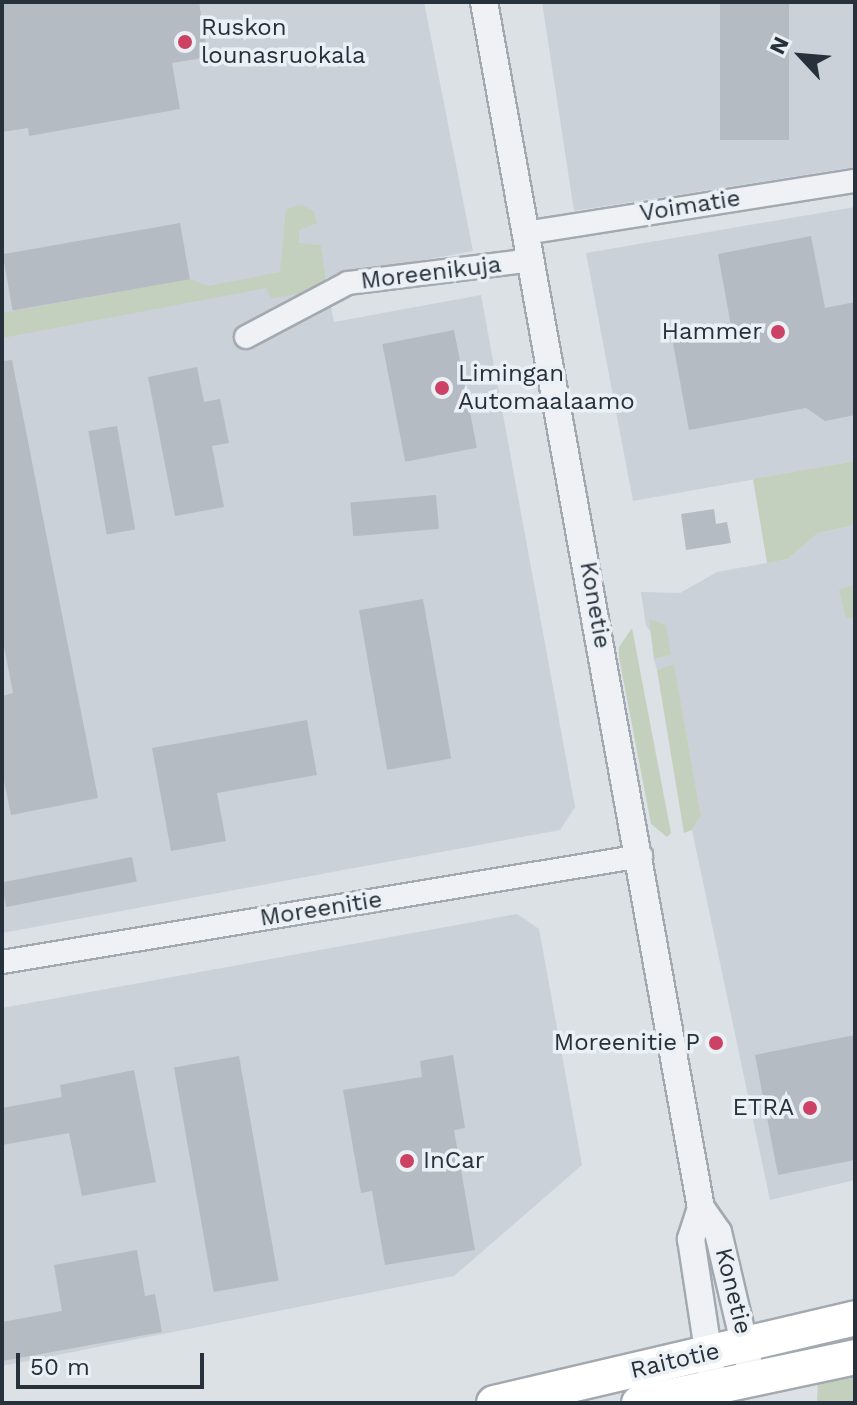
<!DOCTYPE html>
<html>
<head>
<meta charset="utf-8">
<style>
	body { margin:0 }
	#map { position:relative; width:857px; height:1405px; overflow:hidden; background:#dce1e6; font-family:"Work Sans",sans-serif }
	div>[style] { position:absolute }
	.built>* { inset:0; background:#cad1d8 }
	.green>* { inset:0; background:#c4d0be }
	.building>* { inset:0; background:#b4bbc3; transform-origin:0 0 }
	.roads { filter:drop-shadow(2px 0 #a2a9b0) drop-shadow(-2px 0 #a2a9b0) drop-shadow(0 2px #a2a9b0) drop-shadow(0 -2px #a2a9b0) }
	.minor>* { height:22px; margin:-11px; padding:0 11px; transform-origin:11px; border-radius:11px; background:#eff1f5 }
	.tertiary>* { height:26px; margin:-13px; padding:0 13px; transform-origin:13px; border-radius:13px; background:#eff1f5 }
	.primary>* { height:34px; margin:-17px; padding:0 17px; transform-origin:17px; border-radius:17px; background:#fff }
	.dots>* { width:22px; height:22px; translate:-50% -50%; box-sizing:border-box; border:4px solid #ebf0f4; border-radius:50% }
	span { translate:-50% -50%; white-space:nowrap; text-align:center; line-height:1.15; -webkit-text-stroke:7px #ebf0f4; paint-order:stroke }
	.poi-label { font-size:24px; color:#26313c }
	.left { translate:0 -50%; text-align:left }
	.right { translate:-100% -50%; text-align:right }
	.street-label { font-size:24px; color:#26313c }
	.frame { position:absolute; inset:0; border:4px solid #26313c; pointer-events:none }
	.north { position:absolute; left:761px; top:16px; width:80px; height:80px; -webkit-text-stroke:6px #ebf0f4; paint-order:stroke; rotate:296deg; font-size:22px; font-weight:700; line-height:32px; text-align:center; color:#26313c }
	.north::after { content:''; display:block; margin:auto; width:28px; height:36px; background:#26313c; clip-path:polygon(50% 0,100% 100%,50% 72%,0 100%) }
	.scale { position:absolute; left:16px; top:1353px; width:188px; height:36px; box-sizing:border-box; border:4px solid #26313c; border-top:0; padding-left:10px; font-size:24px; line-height:28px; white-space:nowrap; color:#26313c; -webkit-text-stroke:6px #ebf0f4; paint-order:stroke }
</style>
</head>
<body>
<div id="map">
	<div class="built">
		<div style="clip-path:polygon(2px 2px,424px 2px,473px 251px,325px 278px,334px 322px,481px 295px,575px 807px,560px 830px,2px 933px)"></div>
		<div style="clip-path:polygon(542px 2px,855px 2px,855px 167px,574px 211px)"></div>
		<div style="clip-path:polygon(855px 207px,855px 461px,633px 501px,586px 253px)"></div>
		<div style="clip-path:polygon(855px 525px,855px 1180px,770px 1200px,692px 830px,701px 816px,674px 665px,657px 670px,654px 659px,671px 655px,646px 626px,641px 592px,680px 593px,717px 572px,788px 559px,818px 533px)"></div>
		<div style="clip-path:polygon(517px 914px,539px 929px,582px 1165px,454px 1276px,2px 1366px,2px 1008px)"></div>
	</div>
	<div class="green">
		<div style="clip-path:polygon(302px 205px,314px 211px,317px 223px,299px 230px,299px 243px,321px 245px,327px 288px,271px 299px,266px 288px,2px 338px,2px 313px,190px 279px,208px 286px,280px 272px,286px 209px)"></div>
		<div style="clip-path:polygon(855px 461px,855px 525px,818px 533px,788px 559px,767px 563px,753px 479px)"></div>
		<div style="clip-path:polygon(855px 584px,855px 618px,846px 618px,839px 590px)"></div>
		<div style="clip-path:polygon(649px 619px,666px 625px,671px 655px,654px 659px)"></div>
		<div style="clip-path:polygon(632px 628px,671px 833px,667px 837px,651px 824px,619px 657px,619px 647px)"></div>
		<div style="clip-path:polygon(674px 664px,701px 816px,692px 830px,684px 833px,657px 670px)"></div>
		<div style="clip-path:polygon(855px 1371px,855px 1403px,817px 1403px,818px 1379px)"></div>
	</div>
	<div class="building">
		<div style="clip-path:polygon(2px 2px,199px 2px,208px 57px,172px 63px,180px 109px,29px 136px,28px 128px,2px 132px)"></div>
		<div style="left:720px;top:2px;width:69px;height:138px"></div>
		<div style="left:180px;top:223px;width:57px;height:180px;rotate:80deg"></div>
		<div style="clip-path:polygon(811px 236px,825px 308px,855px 302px,855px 415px,825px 421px,806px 408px,689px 430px,672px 338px,731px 326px,718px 254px)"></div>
		<div style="left:454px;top:330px;width:120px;height:73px;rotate:79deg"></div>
		<div style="clip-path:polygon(12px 360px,98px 798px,11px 815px,2px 772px,2px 696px,13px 693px,2px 636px,2px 361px)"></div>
		<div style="clip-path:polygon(197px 367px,204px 402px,220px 399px,229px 443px,212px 446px,224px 507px,175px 516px,148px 377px)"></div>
		<div style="left:117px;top:426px;width:105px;height:29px;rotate:80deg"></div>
		<div style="left:436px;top:495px;width:34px;height:86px;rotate:85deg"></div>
		<div style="clip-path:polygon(714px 509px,716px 524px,727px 522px,731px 543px,686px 550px,681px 514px)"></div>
		<div style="left:423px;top:599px;width:162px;height:65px;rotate:80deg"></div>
		<div style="clip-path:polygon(307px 720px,317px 775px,217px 793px,226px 841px,171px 851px,152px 748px)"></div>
		<div style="left:132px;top:857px;width:25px;height:133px;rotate:79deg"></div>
		<div style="clip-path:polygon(855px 1035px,855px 1160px,778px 1175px,755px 1055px)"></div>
		<div style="clip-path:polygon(453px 1055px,465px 1128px,454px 1130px,475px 1250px,385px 1265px,372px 1191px,361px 1193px,343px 1090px,422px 1077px,420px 1061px)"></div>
		<div style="left:239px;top:1056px;width:228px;height:66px;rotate:80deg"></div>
		<div style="clip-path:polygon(134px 1070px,156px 1182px,82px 1196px,69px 1133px,2px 1145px,2px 1108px,62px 1097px,60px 1085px)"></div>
		<div style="clip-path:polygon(137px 1250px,145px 1296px,155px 1294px,162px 1332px,2px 1361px,2px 1322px,62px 1311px,54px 1265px)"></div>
	</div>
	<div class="roads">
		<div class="minor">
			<div style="left:526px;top:233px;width:333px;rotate:-9deg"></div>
			<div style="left:246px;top:337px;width:115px;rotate:-27.9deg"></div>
			<div style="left:348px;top:283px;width:185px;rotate:-7.1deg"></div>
			<div style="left:2px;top:962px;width:648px;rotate:-9.42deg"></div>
		</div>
		<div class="tertiary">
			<div style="left:484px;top:2px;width:1225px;rotate:79.8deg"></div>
			<div style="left:701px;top:1208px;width:29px;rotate:55deg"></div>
			<div style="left:718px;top:1232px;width:131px;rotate:76.8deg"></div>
			<div style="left:701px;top:1208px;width:33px;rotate:108deg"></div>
			<div style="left:691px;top:1239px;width:132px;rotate:81.3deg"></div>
		</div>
		<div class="primary">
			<div style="left:494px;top:1403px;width:371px;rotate:-13.2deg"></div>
			<div style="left:639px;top:1403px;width:221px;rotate:-12deg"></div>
		</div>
	</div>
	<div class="dots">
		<div style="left:185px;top:42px;background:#cb4264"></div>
		<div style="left:778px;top:332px;background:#cb4264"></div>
		<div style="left:442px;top:388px;background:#cb4264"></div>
		<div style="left:716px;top:1043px;background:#cb4264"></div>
		<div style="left:810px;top:1108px;background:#cb4264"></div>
		<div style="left:407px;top:1161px;background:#cb4264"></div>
	</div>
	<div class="poi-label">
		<span class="left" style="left:201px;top:42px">Ruskon<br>lounasruokala</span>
		<span class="right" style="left:762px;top:332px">Hammer</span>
		<span class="left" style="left:458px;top:388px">Limingan<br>Automaalaamo</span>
		<span class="right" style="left:700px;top:1043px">Moreenitie P</span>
		<span class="right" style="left:794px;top:1108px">ETRA</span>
		<span class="left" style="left:423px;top:1161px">InCar</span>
	</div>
	<div class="street-label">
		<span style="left:690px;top:206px;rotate:-9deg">Voimatie</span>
		<span style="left:431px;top:273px;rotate:-7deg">Moreenikuja</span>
		<span style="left:595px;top:605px;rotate:80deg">Konetie</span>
		<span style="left:321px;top:909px;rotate:-9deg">Moreenitie</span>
		<span style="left:733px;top:1291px;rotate:76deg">Konetie</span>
		<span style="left:675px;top:1361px;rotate:-13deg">Raitotie</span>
	</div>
	<div class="frame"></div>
	<div class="north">N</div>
	<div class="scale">50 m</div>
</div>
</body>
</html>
